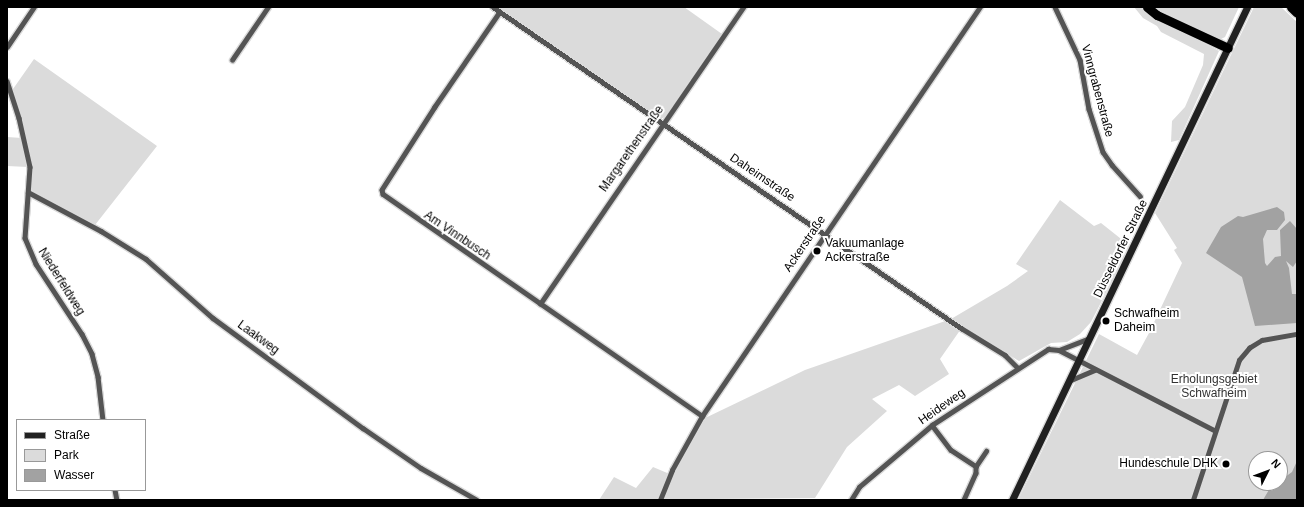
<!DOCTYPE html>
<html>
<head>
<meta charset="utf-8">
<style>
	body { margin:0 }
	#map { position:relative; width:1304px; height:507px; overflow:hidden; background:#fff; font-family:Arial,sans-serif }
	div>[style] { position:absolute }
	.green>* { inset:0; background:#dbdbdb }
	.water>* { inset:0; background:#a2a2a2 }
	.roads { filter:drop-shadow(1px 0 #dbdbdb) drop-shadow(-1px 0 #dbdbdb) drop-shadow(0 1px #dbdbdb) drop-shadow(0 -1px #dbdbdb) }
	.street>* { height:4.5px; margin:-2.25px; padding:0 2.25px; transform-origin:2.25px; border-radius:2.25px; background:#545454 }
	.secondary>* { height:7px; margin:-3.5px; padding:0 3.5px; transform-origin:3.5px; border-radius:3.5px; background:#212121 }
	.highway>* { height:9px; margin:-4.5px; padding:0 4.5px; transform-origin:4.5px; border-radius:4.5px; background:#000 }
	.dots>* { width:11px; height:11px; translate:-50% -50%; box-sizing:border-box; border:2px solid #fff; border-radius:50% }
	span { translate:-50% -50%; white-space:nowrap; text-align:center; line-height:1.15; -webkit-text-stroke:4px #fff; paint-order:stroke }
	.street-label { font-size:12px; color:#000 }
	.poi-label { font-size:12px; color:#000 }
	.left { translate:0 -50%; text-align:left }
	.right { translate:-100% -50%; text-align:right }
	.park-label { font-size:12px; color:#323232 }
	.frame { position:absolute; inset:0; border:8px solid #000; pointer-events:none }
	.legend { position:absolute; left:16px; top:419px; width:130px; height:72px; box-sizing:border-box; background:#fff; border:1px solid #999; margin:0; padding:5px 7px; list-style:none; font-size:12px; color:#000 }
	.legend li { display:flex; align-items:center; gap:8px; height:20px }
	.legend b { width:20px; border:1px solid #999 }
	.north { position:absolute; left:1248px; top:451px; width:40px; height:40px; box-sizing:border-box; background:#fff; border:1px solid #999; border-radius:50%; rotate:48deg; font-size:11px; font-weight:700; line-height:16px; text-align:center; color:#000 }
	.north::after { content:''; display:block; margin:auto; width:14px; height:18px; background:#000; clip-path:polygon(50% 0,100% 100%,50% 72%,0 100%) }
</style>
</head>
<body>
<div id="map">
	<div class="green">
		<div style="clip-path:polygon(497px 7px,684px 7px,722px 34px,665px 117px,660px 119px)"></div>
		<div style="clip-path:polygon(1134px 7px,1142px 7px,1162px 21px,1219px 51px,1179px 140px,1171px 142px,1172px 121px,1185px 107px,1203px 65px,1204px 54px,1161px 32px,1157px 26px,1143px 18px)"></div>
		<div style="clip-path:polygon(1153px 7px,1239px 7px,1225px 37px,1219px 40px)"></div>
		<div style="clip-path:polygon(evenodd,1254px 7px,1281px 7px,1297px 22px,1297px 500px,1018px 500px,1099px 334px,1137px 355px,1149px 333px,1182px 263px,1174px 250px,1177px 248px,1155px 213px,1254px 7px,1256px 459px,1280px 459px,1280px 483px,1256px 483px,1256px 459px)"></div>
		<div style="clip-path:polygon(34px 59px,157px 146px,95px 225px,31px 190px,31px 155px,13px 89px)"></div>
		<div style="clip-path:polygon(7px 137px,22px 138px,28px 167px,7px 166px)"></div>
		<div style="clip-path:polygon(1060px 200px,1094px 226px,1101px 223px,1130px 246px,1091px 322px,1080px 334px,1067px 342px,1051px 343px,1019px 361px,963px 326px,940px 359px,949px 374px,915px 396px,899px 385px,872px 399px,887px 411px,847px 447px,815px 498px,599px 500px,614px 477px,636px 488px,653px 467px,672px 475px,701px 420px,805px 370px,951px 319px,1007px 286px,1028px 271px,1016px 264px)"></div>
	</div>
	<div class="water">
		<div style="clip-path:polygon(1277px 207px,1284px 212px,1285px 220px,1277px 230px,1267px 230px,1263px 239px,1265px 263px,1267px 266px,1275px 257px,1281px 256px,1280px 230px,1290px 221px,1297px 229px,1297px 261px,1293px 267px,1286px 261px,1289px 268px,1292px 294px,1297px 294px,1297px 323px,1255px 326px,1242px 277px,1206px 253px,1221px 227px,1238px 216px,1243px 217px)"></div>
		<div style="clip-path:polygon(1297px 461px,1297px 500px,1263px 500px,1270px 488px,1292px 472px)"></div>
	</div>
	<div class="roads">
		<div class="street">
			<div style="left:493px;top:7px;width:568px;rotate:34.45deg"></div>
			<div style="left:961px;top:328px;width:52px;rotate:31.5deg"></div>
			<div style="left:1005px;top:355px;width:18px;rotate:45deg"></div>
			<div style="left:1055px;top:7px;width:59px;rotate:64.7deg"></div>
			<div style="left:1080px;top:60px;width:50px;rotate:79.6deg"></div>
			<div style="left:1089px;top:109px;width:45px;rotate:72deg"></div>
			<div style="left:1103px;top:152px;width:16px;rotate:55deg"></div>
			<div style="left:1112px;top:165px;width:42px;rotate:47.9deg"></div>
			<div style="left:500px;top:12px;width:115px;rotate:124.4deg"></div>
			<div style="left:435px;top:107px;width:98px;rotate:122.6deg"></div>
			<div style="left:382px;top:190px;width:4px;rotate:76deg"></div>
			<div style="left:383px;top:194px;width:389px;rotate:34.8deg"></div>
			<div style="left:7px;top:47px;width:48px;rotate:-56deg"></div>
			<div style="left:232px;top:60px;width:64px;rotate:-55.8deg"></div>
			<div style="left:7px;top:81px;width:39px;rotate:72deg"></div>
			<div style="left:19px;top:118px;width:50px;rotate:77.3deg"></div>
			<div style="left:30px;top:167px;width:71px;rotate:94deg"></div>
			<div style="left:25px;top:238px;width:28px;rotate:67deg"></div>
			<div style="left:36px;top:264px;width:84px;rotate:56.7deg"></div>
			<div style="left:82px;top:334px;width:22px;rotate:63deg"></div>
			<div style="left:92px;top:354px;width:24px;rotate:75deg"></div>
			<div style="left:98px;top:377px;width:43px;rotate:83.4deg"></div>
			<div style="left:28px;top:192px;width:83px;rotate:28.1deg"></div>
			<div style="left:101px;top:231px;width:53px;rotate:31.9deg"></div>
			<div style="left:146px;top:259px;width:89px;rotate:41.4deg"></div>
			<div style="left:213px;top:318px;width:186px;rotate:36.3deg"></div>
			<div style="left:363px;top:428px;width:70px;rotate:34.6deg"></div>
			<div style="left:421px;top:468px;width:64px;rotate:29.7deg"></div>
			<div style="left:540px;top:304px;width:360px;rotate:-55.6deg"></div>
			<div style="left:1059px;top:350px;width:31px;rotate:-21deg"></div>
			<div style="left:1071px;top:380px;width:26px;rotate:-23deg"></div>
			<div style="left:932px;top:425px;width:31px;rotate:53deg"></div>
			<div style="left:951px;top:450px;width:30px;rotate:33deg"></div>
			<div style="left:976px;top:466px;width:7px;rotate:90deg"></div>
			<div style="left:976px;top:473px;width:30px;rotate:114deg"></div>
			<div style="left:976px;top:466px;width:18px;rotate:-56deg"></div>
			<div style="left:115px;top:490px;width:10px;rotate:79deg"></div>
			<div style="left:660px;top:500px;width:32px;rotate:-68deg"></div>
			<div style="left:672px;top:470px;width:62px;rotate:-60.9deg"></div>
			<div style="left:702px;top:416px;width:495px;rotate:-55.8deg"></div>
			<div style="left:851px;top:500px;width:15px;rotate:-58deg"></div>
			<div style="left:859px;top:487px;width:96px;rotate:-40.3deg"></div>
			<div style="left:932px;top:425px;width:139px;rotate:-33.2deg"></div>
			<div style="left:1048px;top:349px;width:11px;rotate:5deg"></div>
			<div style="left:1059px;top:350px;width:174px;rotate:27.3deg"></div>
			<div style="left:1193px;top:500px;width:147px;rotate:-71.8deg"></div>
			<div style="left:1239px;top:360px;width:16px;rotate:-50deg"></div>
			<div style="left:1249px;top:348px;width:15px;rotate:-32deg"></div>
			<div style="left:1262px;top:340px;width:36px;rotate:-10deg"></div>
		</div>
		<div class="secondary">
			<div style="left:1012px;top:500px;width:546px;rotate:-64.51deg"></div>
		</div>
		<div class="highway">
			<div style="left:1147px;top:7px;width:13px;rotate:39deg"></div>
			<div style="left:1157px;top:15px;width:78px;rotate:24.9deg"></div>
			<div style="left:1291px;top:7px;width:8px;rotate:45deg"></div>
		</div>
	</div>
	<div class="dots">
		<div style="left:817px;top:251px;background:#000"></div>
		<div style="left:1106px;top:321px;background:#000"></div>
		<div style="left:1226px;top:464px;background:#000"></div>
	</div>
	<div class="street-label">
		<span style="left:1097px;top:91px;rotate:75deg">Vinngrabenstraße</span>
		<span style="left:632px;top:149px;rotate:-55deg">Margarethenstraße</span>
		<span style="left:762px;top:178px;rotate:34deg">Daheimstraße</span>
		<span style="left:457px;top:236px;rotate:34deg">Am Vinnbusch</span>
		<span style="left:805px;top:244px;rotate:-56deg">Ackerstraße</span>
		<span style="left:1121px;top:249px;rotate:-64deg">Düsseldorfer Straße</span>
		<span style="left:61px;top:282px;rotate:58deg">Niederfeldweg</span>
		<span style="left:258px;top:338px;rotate:36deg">Laakweg</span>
		<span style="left:942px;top:407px;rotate:-35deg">Heideweg</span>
	</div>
	<div class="poi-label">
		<span class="left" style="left:825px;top:251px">Vakuumanlage<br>Ackerstraße</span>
		<span class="left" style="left:1114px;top:321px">Schwafheim<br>Daheim</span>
		<span class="right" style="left:1218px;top:464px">Hundeschule DHK</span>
	</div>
	<div class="park-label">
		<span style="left:1214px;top:387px">Erholungsgebiet<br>Schwafheim</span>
	</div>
	<div class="frame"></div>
	<ul class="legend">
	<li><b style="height:5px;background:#212121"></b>Straße</li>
	<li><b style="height:11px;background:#dbdbdb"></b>Park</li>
	<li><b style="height:11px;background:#a2a2a2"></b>Wasser</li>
	</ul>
	<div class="north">N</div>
</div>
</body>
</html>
